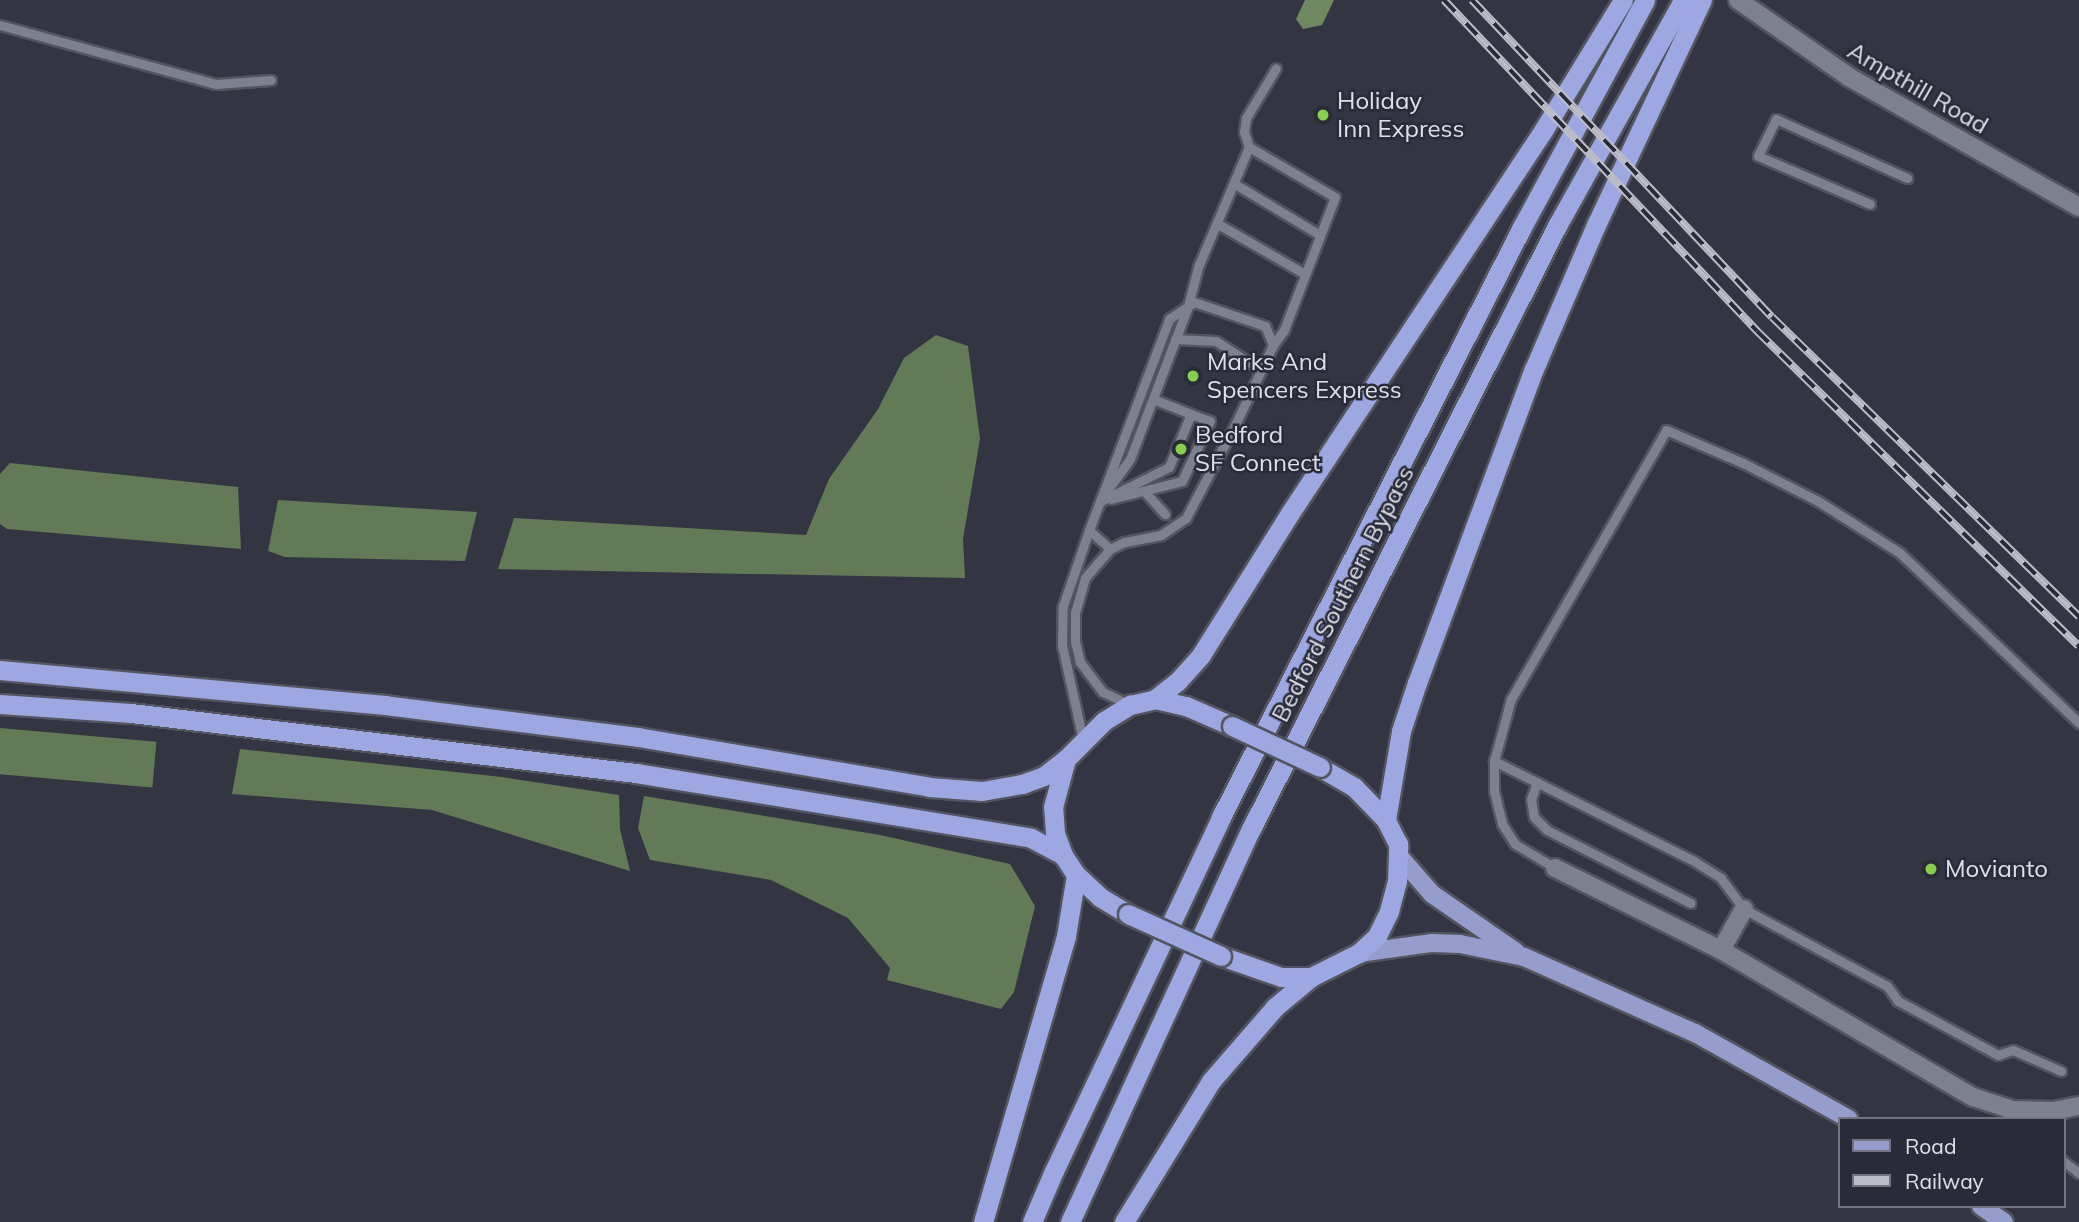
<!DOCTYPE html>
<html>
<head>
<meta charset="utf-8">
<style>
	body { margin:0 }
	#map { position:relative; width:2079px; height:1222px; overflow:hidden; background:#333642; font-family:Mulish,sans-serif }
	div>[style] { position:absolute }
	.forest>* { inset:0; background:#627a55; transform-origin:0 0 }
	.water>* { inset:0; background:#708862 }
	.roads { filter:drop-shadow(2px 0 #52545e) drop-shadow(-2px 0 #52545e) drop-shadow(0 2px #52545e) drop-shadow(0 -2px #52545e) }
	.service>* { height:9px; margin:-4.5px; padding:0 4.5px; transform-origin:4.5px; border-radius:4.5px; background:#7d808f }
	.minor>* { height:18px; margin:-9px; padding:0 9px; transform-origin:9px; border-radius:9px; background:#7d808f }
	.secondary>* { height:18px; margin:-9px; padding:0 9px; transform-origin:9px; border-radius:9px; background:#7d808f }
	.primary>* { height:18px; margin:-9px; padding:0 9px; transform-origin:9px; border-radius:9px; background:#959dcd }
	.trunk>* { height:19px; margin:-9.5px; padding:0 9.5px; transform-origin:9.5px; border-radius:9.5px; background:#9da7e2 }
	.rail>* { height:8px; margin-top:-4px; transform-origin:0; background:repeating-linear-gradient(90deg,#292c38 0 16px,#bcbec7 0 32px); box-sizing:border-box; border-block:2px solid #bcbec7 }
	.bridges { filter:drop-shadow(2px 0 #52545e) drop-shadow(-2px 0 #52545e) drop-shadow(0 2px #52545e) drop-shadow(0 -2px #52545e) }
	.trunk-bridge>* { height:19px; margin:-9.5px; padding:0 9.5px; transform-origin:9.5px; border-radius:9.5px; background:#9da7e2 }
	.dots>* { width:19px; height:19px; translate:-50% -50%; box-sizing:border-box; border:4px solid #292c38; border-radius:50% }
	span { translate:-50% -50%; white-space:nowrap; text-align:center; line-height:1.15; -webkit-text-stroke:5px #292c38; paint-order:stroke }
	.street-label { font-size:24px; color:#dee0e8 }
	.poi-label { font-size:24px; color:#dee0e8 }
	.left { translate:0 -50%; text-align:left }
	.legend { position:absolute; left:1838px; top:1117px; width:228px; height:91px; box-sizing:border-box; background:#292c38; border:2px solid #71747e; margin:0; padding:9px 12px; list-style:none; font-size:21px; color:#dee0e8 }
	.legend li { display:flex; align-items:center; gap:14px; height:35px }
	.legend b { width:35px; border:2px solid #71747e }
</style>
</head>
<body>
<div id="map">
	<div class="forest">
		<div style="clip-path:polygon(936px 335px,968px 346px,980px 439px,963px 539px,965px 578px,498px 569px,514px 518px,806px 535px,829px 479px,878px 409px,904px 358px)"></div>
		<div style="clip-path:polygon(10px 463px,238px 487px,241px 549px,7px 529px,0 524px,0 474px)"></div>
		<div style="clip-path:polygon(278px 500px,477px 512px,465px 561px,285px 557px,268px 551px)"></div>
		<div style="left:0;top:728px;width:157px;height:46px;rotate:5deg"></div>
		<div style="clip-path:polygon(240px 749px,502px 777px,619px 795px,620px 829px,630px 871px,432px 810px,232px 794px)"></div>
		<div style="clip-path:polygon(644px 796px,880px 835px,1010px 864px,1035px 906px,1014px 992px,1001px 1009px,887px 980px,890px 968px,848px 918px,771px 880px,650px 860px,638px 828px)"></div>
	</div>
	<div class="water">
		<div style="clip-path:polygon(1305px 0,1334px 0,1322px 25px,1303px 29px,1296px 19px)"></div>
	</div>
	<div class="roads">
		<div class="service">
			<div style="left:0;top:25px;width:224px;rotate:15.3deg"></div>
			<div style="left:216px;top:84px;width:55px;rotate:-4.2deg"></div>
			<div style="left:1249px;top:147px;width:16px;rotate:-108deg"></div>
			<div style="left:1244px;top:132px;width:14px;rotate:-82deg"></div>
			<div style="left:1246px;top:118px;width:58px;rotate:-59deg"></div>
			<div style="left:1235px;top:184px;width:99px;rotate:31deg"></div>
			<div style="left:1870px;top:204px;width:122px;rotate:-156.8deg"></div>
			<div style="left:1758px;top:156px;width:41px;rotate:-64.1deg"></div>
			<div style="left:1776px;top:119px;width:144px;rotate:24.2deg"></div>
			<div style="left:1218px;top:224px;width:100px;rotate:29.9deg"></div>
			<div style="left:1175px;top:339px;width:41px;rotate:2.8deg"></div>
			<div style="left:1216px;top:341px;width:51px;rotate:33.1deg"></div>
			<div style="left:1106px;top:492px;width:41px;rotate:-54deg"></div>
			<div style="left:1130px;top:459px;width:164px;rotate:-69.2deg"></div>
			<div style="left:1188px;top:306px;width:40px;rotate:-75.6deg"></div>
			<div style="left:1198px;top:267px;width:130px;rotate:-67deg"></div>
			<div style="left:1249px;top:147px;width:99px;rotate:30.2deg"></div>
			<div style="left:1335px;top:197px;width:142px;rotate:111deg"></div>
			<div style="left:1284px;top:330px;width:19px;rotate:126deg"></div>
			<div style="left:1145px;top:492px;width:30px;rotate:48deg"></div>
			<div style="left:1111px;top:499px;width:73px;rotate:-14.2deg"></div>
			<div style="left:1182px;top:481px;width:66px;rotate:-65deg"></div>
			<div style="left:1210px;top:421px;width:20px;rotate:-160deg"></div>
			<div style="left:1101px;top:501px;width:76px;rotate:-26.6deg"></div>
			<div style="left:1169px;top:467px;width:57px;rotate:-67.5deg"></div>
			<div style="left:1191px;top:414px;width:41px;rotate:-158.5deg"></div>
			<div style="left:1089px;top:530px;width:28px;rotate:42deg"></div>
			<div style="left:1083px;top:740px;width:97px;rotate:-102.5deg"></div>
			<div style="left:1062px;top:645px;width:39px;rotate:-89deg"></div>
			<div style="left:1063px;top:606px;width:80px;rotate:-71.1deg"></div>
			<div style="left:1089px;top:530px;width:226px;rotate:-69.2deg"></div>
			<div style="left:1169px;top:319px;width:30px;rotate:-34deg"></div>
			<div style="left:1194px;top:302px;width:75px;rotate:18.7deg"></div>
			<div style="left:1265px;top:326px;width:21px;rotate:67deg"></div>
			<div style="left:1273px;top:345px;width:86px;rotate:115.4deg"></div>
			<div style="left:1236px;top:423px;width:107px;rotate:117.8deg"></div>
			<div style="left:1186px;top:518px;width:30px;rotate:146deg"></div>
			<div style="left:1161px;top:535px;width:38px;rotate:169deg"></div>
			<div style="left:1124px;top:542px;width:16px;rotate:153deg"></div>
			<div style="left:1110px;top:549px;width:38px;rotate:131deg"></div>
			<div style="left:1085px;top:578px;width:36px;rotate:106deg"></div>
			<div style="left:1075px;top:613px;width:28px;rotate:90deg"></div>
			<div style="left:1075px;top:641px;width:22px;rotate:77deg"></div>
			<div style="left:1080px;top:662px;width:38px;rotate:53deg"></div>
			<div style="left:1103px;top:692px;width:28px;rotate:26deg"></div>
			<div style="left:1494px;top:761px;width:30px;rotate:90deg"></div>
			<div style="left:1494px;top:791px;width:34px;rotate:76deg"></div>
			<div style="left:1502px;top:824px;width:24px;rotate:57deg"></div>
			<div style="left:1515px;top:844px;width:47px;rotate:31deg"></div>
			<div style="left:1537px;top:782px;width:18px;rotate:109deg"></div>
			<div style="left:1531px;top:799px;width:18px;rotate:81deg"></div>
			<div style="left:1534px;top:817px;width:18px;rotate:45deg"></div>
			<div style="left:1547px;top:830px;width:161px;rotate:27deg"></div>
			<div style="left:2061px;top:1071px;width:52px;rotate:-156.4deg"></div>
			<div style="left:2013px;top:1050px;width:16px;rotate:162deg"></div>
			<div style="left:1998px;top:1055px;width:114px;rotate:-151.6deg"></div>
			<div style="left:1898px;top:1001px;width:19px;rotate:-126deg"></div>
			<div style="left:1887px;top:986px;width:162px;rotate:-151.7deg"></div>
			<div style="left:1744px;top:909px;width:39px;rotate:-127deg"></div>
			<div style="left:1721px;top:878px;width:32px;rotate:-148deg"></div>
			<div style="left:1694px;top:861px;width:224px;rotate:-153.4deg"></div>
			<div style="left:1494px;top:761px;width:64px;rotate:-74.7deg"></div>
			<div style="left:1511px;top:699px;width:310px;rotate:-60deg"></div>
			<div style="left:1666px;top:430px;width:84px;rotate:23.2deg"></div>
			<div style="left:1743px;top:463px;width:84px;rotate:26.9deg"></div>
			<div style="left:1818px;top:501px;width:97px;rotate:32.4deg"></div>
			<div style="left:1900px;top:553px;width:247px;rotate:43.5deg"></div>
			<div style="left:2063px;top:1161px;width:20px;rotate:37deg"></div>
		</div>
		<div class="minor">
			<div style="left:1555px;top:868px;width:185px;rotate:26.3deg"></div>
			<div style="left:1721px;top:950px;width:292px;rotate:30.3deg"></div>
			<div style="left:1973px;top:1097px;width:42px;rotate:18deg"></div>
			<div style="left:2013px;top:1110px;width:40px;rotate:1.4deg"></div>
			<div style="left:2053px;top:1111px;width:26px;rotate:-11deg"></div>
			<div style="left:1721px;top:950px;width:47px;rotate:-60.7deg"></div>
		</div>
		<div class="secondary">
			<div style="left:1738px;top:0;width:135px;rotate:34.7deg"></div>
			<div style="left:1849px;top:77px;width:264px;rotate:29.5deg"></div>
		</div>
		<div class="primary">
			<div style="left:1398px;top:855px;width:52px;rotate:48.9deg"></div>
			<div style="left:1432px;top:894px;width:102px;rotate:34.6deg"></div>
			<div style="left:1359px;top:953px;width:74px;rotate:-7.8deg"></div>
			<div style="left:1432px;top:943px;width:28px;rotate:2deg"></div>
			<div style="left:1460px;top:944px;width:65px;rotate:11.5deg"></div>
			<div style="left:1524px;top:957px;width:187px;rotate:24deg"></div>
			<div style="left:1695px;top:1033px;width:176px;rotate:29.2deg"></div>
			<div style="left:1981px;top:1206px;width:28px;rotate:35deg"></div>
		</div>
		<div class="trunk">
			<div style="left:0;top:670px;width:387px;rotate:5.2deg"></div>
			<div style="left:385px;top:705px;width:255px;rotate:7.2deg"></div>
			<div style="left:638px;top:737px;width:295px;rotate:9.7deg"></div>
			<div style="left:929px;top:787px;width:53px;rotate:4.3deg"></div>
			<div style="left:982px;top:791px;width:41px;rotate:-9.9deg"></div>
			<div style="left:1022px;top:784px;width:23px;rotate:-20deg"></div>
			<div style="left:1044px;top:776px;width:28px;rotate:-38deg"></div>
			<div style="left:1155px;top:699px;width:28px;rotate:-38deg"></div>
			<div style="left:1177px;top:682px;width:36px;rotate:-48deg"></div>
			<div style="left:1201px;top:655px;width:168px;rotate:-57.9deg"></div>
			<div style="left:1290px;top:513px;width:460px;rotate:-56.5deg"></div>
			<div style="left:1544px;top:129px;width:151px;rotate:-58.5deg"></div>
			<div style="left:0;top:704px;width:131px;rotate:3.9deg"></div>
			<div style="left:131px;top:713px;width:509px;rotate:6.78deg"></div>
			<div style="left:636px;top:773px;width:400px;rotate:9.3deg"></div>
			<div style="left:1031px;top:838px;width:36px;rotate:28deg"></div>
			<div style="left:1386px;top:820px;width:90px;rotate:-80.4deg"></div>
			<div style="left:1401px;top:731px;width:51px;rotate:-71.6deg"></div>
			<div style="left:1417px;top:683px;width:335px;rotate:-69.6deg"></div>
			<div style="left:1534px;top:369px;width:157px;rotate:-66.7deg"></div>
			<div style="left:1596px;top:225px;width:249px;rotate:-64.8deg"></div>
			<div style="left:1128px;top:914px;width:33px;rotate:-149deg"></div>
			<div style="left:1100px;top:897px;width:33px;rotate:-137deg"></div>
			<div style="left:1076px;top:875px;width:24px;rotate:-123deg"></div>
			<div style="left:1063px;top:855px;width:23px;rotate:-110deg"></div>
			<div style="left:1055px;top:833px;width:26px;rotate:-94deg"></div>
			<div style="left:1053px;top:807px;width:50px;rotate:-74.8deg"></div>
			<div style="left:1066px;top:759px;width:54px;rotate:-45deg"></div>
			<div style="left:1104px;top:721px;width:31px;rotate:-32deg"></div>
			<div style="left:1130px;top:705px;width:26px;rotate:-13deg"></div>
			<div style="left:1155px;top:699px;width:32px;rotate:13deg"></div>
			<div style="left:1186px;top:706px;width:50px;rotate:23.5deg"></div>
			<div style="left:1221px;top:956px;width:64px;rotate:19.3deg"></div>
			<div style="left:1281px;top:977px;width:30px"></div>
			<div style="left:1311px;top:977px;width:54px;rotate:-26.6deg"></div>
			<div style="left:1359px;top:953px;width:25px;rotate:-43deg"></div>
			<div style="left:1377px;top:936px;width:28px;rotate:-64deg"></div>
			<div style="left:1389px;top:911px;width:30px;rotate:-75deg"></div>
			<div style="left:1397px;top:882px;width:38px;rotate:-88deg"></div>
			<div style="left:1398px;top:844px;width:27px;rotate:-117deg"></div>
			<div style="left:1386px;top:820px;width:46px;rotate:-134.1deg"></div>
			<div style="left:1354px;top:787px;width:39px;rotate:-150deg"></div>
			<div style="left:983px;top:1222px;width:298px;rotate:-73.8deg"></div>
			<div style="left:1066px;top:936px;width:62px;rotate:-80.7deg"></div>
			<div style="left:1032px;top:1222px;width:56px;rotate:-66.7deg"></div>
			<div style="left:1054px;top:1171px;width:391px;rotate:-64.7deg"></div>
			<div style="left:1221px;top:817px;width:662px;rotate:-62.97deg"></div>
			<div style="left:1522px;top:227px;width:258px;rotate:-61.5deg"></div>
			<div style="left:1070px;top:1222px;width:433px;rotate:-65.3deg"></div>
			<div style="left:1251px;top:829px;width:678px;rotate:-63.1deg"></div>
			<div style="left:1558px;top:224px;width:257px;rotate:-60.8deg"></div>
			<div style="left:1124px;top:1222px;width:166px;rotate:-58.3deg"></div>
			<div style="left:1211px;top:1081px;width:98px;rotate:-49.1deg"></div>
			<div style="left:1275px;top:1007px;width:47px;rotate:-39.8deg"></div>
		</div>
	</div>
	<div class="rail">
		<div style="left:1444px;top:0;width:456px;rotate:46.6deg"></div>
		<div style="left:1757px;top:331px;width:450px;rotate:44.4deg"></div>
		<div style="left:1472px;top:0;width:436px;rotate:46.6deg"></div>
		<div style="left:1772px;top:317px;width:429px;rotate:44.3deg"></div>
	</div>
	<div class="bridges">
		<div class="trunk-bridge">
			<div style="left:1232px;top:726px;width:97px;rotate:25deg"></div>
			<div style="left:1128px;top:914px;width:102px;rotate:24.3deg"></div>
		</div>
	</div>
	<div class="dots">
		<div style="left:1323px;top:115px;background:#85cf4d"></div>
		<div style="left:1193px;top:376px;background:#85cf4d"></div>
		<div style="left:1181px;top:449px;background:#85cf4d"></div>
		<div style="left:1931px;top:869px;background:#85cf4d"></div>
	</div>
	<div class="street-label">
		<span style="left:1918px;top:88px;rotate:30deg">Ampthill Road</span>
		<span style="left:1343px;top:594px;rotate:-63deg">Bedford Southern Bypass</span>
	</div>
	<div class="poi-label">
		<span class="left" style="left:1337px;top:115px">Holiday<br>Inn Express</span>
		<span class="left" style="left:1207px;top:376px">Marks And<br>Spencers Express</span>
		<span class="left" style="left:1195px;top:449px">Bedford<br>SF Connect</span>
		<span class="left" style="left:1945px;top:869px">Movianto</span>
	</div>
	<ul class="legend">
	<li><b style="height:9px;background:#959dcd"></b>Road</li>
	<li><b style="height:9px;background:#bcbec7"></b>Railway</li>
	</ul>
</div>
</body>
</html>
